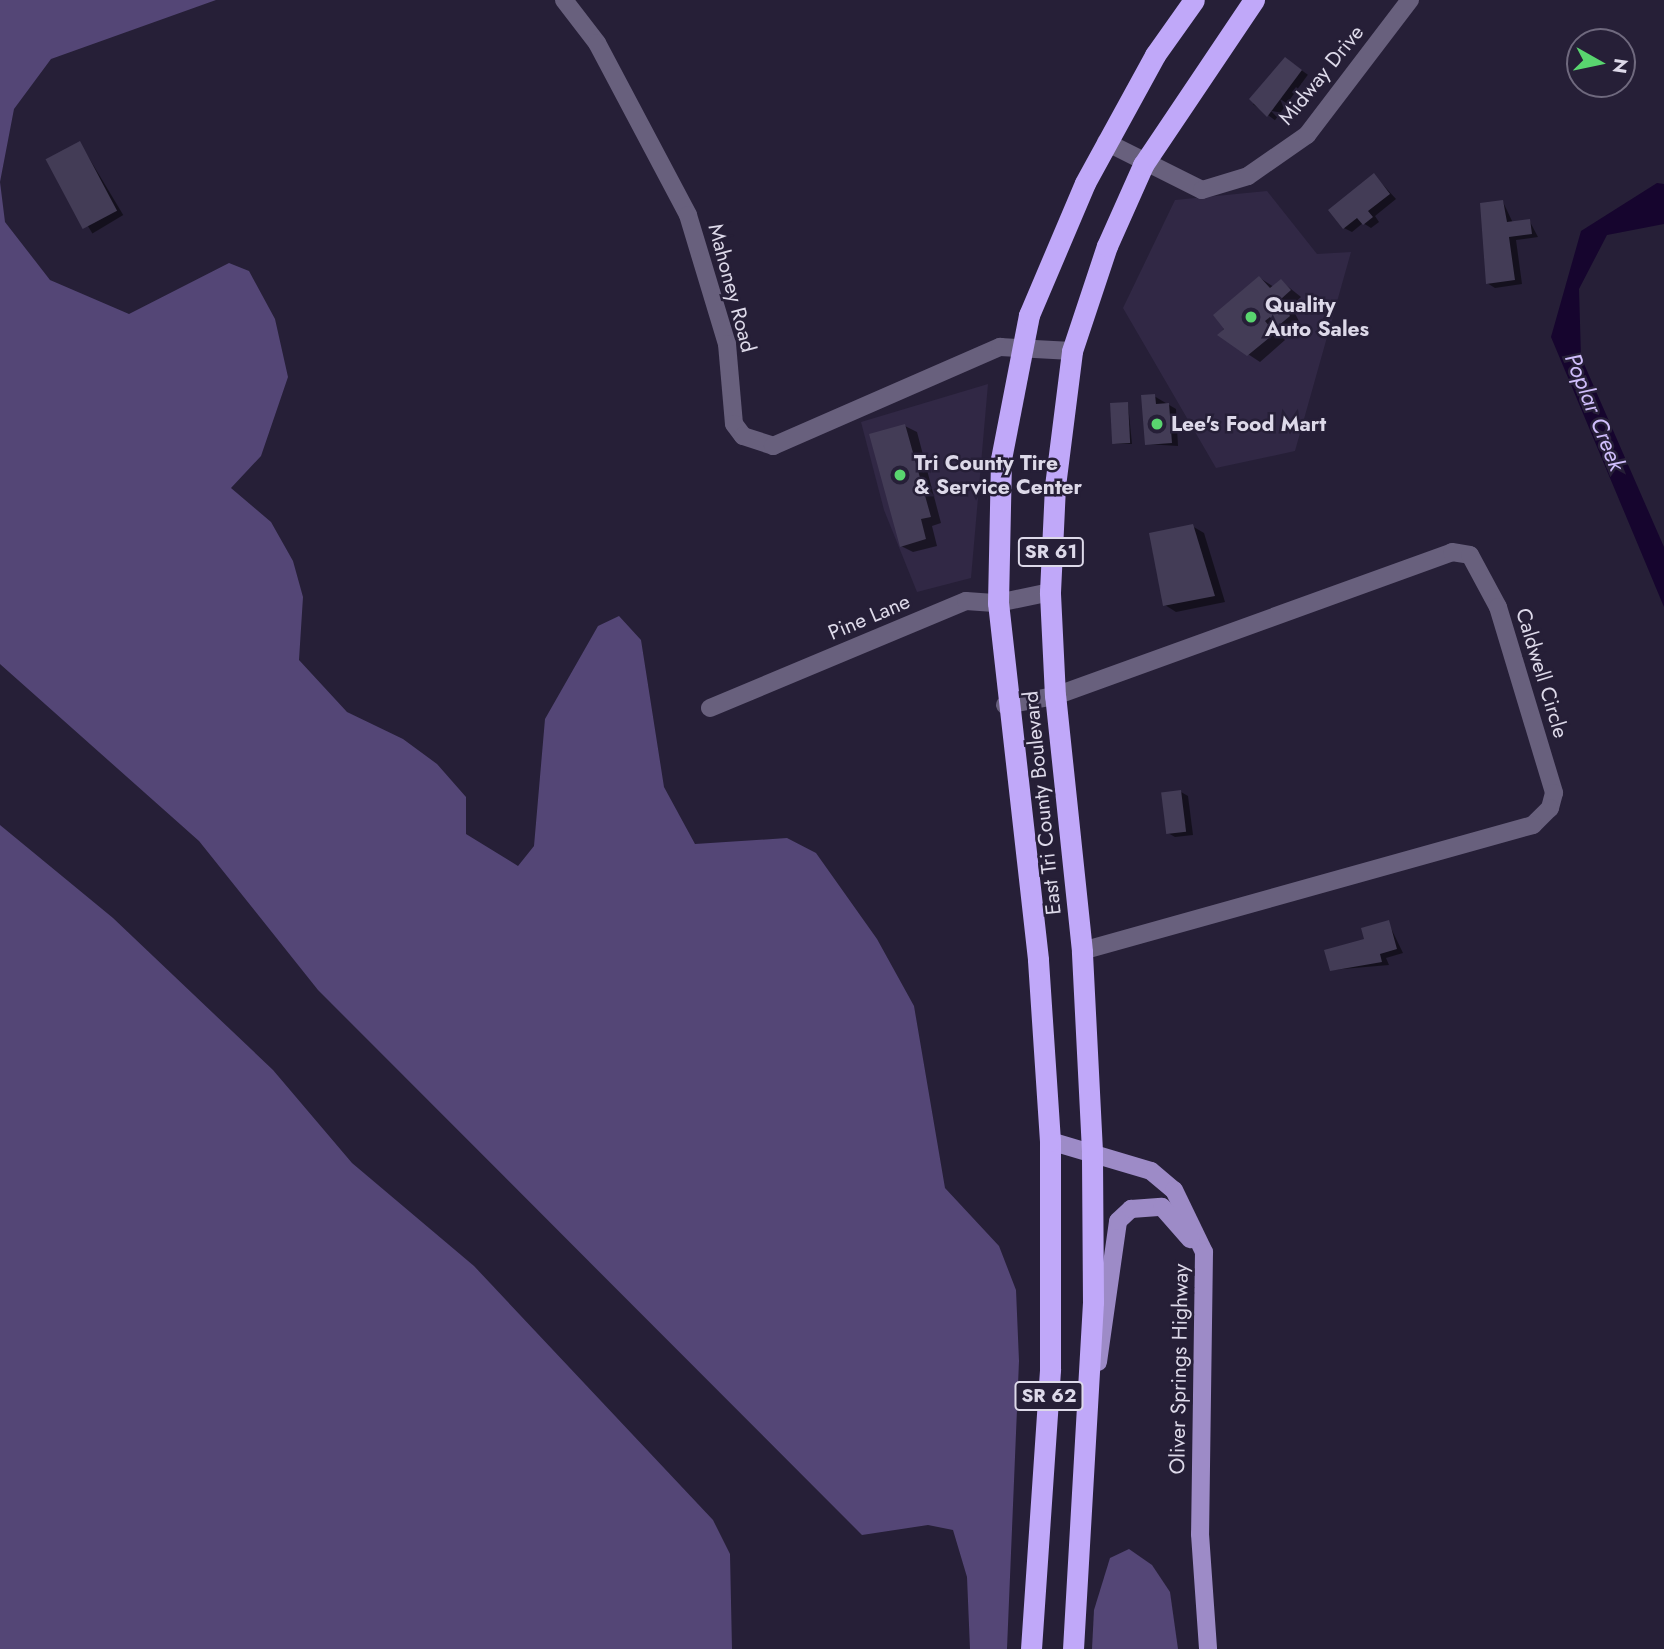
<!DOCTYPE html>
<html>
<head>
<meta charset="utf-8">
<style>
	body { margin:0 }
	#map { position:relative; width:1664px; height:1649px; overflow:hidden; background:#261f37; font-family:Jost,sans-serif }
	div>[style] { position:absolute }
	.built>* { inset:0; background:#312845 }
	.forest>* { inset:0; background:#544676 }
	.water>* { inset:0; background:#16052e }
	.shadow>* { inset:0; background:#0007; transform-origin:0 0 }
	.building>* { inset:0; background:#433c56; transform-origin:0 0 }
	.minor>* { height:18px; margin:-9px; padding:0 9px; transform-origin:9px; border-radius:9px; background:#68607d }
	.major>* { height:18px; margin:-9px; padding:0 9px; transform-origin:9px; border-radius:9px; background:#9d8bc7 }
	.highway>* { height:21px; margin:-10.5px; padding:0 10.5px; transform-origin:10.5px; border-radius:10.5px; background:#c0a8f9 }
	.dots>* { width:19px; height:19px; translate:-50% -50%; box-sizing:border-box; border:4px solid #261f37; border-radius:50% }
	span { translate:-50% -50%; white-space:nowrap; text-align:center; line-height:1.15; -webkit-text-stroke:5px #261f37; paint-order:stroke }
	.shield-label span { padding:2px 5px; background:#261f37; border:2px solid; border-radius:5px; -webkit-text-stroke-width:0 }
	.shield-label { font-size:19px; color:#ddd9e9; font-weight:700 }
	.street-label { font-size:21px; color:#ddd9e9 }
	.poi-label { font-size:21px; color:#ddd9e9; font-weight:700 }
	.left { translate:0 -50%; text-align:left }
	.water-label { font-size:23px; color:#cfbdfb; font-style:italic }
	.north { position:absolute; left:1566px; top:28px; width:70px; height:70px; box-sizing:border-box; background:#261f37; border:2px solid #6f697e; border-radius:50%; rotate:99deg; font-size:19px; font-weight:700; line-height:28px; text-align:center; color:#ddd9e9 }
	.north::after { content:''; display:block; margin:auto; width:24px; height:32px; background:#59d56f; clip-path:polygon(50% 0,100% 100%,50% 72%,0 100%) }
</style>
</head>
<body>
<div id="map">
	<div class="built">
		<div style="clip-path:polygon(1267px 191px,1317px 254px,1351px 252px,1295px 451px,1216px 468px,1123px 308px,1175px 200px)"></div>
		<div style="clip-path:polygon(988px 384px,971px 578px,917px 592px,884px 510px,861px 422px)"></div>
	</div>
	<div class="forest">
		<div style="clip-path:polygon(0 0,216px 0,51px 59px,14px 109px,0 182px,5px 222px,50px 280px,129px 314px,229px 263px,249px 271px,275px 319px,288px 377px,261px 456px,231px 488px,271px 522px,293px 561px,303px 597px,299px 660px,347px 712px,403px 739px,437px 764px,466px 797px,466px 834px,518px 866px,534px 846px,545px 719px,598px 626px,619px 616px,641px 640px,664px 787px,695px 844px,787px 838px,816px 853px,877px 939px,914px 1006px,945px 1188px,999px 1246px,1016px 1290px,1019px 1361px,1007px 1649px,970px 1649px,967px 1577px,953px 1530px,928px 1525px,862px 1535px,318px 990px,199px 841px,0 664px)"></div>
		<div style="clip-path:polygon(0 825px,113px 918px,273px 1070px,352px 1163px,474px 1266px,713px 1520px,730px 1554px,732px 1649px,0 1649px)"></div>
		<div style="clip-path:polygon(1129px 1549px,1152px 1565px,1170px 1592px,1178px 1649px,1092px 1649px,1094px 1610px,1110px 1558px)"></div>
	</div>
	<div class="water">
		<div style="clip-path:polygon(1657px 183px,1664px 184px,1664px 224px,1607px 235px,1579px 289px,1581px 357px,1664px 547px,1664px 607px,1551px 337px,1581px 231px)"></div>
	</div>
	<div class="shadow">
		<div style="left:1286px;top:59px;width:27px;height:56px;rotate:36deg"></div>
		<div style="left:80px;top:143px;width:84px;height:36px;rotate:59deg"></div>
		<div style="clip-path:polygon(1374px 175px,1396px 199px,1375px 216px,1379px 222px,1371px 228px,1363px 223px,1352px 232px,1344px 228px)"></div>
		<div style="clip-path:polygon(1503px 202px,1513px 223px,1529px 220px,1538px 237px,1516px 240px,1522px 284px,1495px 288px,1487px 283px)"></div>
		<div style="clip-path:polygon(1260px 278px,1274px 287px,1281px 281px,1301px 297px,1291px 306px,1300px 323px,1290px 332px,1275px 329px,1285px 340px,1260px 362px,1219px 335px)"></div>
		<div style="clip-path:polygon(1154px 396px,1176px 409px,1178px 446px,1146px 444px)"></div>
		<div style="clip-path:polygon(1128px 404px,1132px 444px,1116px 444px,1113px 442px)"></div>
		<div style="clip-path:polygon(905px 426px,917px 432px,941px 523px,932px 526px,937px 546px,913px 552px,901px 546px)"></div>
		<div style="clip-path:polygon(1192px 526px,1204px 533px,1225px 602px,1176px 612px,1165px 605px)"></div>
		<div style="clip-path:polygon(1181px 792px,1188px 796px,1193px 835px,1175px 837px,1168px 833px)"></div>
		<div style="clip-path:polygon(1388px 922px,1403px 953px,1386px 958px,1389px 965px,1331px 970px)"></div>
	</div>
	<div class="building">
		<div style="clip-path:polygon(1285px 57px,1302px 70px,1267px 117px,1249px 99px)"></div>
		<div style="left:80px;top:141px;width:79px;height:39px;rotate:62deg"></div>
		<div style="clip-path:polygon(1374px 173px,1390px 194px,1368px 211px,1373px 217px,1363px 225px,1357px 218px,1343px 229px,1328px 210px)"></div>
		<div style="clip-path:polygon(1503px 200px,1507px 222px,1530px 219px,1532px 234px,1509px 237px,1515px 280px,1486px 284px,1480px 203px)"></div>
		<div style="clip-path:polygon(1259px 276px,1270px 288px,1281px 279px,1291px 290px,1281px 299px,1290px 316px,1278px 326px,1270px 317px,1265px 321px,1275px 333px,1247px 356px,1217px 335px,1224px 329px,1213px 315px)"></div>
		<div style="clip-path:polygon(1155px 394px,1156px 404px,1169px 403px,1172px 443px,1145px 445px,1141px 395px)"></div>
		<div style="left:1128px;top:402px;width:41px;height:18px;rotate:87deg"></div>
		<div style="clip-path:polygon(905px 424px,931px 517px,921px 519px,926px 539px,900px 547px,869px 434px)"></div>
		<div style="clip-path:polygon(1193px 524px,1215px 596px,1163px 606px,1149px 533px)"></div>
		<div style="left:1181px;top:790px;width:42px;height:20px;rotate:83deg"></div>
		<div style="clip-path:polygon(1389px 920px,1397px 949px,1380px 954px,1382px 962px,1330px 971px,1324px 950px,1364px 939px,1361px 928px)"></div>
	</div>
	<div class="minor">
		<div style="left:564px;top:0;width:54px;rotate:52.5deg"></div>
		<div style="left:597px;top:43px;width:195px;rotate:62.1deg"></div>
		<div style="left:688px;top:215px;width:135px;rotate:73.2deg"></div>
		<div style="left:727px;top:344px;width:80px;rotate:85deg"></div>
		<div style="left:734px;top:424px;width:15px;rotate:53deg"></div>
		<div style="left:743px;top:436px;width:32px;rotate:18deg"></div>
		<div style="left:773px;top:446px;width:248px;rotate:-23.6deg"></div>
		<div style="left:1000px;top:347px;width:72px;rotate:3.2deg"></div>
		<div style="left:1106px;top:142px;width:107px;rotate:26.6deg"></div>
		<div style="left:1202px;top:190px;width:48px;rotate:-16.9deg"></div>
		<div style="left:1248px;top:176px;width:72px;rotate:-34.8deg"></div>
		<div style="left:1307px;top:135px;width:170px;rotate:-52.7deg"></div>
		<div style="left:1005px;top:705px;width:51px;rotate:-10.2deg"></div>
		<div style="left:1055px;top:696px;width:422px;rotate:-19.9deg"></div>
		<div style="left:1452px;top:552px;width:18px;rotate:9deg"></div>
		<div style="left:1470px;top:555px;width:59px;rotate:61.7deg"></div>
		<div style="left:1498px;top:607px;width:194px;rotate:73.2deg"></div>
		<div style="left:1554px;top:793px;width:16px;rotate:105deg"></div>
		<div style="left:1550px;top:808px;width:24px;rotate:135deg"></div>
		<div style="left:1533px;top:825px;width:468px;rotate:164.4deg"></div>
		<div style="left:710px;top:708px;width:277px;rotate:-22.7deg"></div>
		<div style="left:966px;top:601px;width:32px;rotate:4deg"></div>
		<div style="left:998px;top:603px;width:53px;rotate:-11.9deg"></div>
	</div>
	<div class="major">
		<div style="left:1050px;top:1141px;width:105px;rotate:16.5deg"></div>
		<div style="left:1151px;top:1171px;width:30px;rotate:40deg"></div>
		<div style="left:1174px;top:1190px;width:69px;rotate:64.2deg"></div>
		<div style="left:1204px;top:1252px;width:282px;rotate:90.8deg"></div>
		<div style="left:1200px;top:1534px;width:115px;rotate:86deg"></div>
		<div style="left:1098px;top:1362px;width:142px;rotate:-81.9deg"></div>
		<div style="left:1118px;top:1221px;width:18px;rotate:-43deg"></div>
		<div style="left:1131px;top:1209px;width:31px;rotate:-4deg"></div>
		<div style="left:1162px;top:1207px;width:43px;rotate:48.8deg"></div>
	</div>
	<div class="highway">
		<div style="left:1031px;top:1649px;width:281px;rotate:-86.1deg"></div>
		<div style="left:1050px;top:1369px;width:228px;rotate:-90deg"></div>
		<div style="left:1050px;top:1141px;width:182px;rotate:-93.8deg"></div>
		<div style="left:1038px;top:959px;width:358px;rotate:-96.4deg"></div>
		<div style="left:998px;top:603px;width:144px;rotate:-88.8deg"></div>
		<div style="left:1001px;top:459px;width:147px;rotate:-79deg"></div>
		<div style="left:1029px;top:315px;width:143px;rotate:-67deg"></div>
		<div style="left:1085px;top:183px;width:146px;rotate:-61.3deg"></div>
		<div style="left:1155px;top:55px;width:67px;rotate:-54.7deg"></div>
		<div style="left:1073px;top:1649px;width:348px;rotate:-86.7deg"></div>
		<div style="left:1093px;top:1302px;width:151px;rotate:-90.4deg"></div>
		<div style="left:1092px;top:1151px;width:200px;rotate:-92.9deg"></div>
		<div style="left:1082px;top:951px;width:256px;rotate:-96deg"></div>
		<div style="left:1055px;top:696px;width:104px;rotate:-92.8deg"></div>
		<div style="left:1050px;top:592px;width:106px;rotate:-87.3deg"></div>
		<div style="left:1055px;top:486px;width:136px;rotate:-82.8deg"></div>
		<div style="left:1072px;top:351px;width:111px;rotate:-71.6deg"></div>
		<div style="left:1107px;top:246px;width:89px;rotate:-66deg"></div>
		<div style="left:1143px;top:165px;width:199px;rotate:-56.1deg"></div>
	</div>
	<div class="dots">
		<div style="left:1251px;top:317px;background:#59d56f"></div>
		<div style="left:1157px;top:424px;background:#59d56f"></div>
		<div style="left:900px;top:475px;background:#59d56f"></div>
	</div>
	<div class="shield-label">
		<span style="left:1051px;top:552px">SR 61</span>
		<span style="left:1049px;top:1396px">SR 62</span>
	</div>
	<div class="street-label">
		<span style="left:1321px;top:75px;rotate:-51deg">Midway Drive</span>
		<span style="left:732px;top:288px;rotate:75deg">Mahoney Road</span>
		<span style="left:869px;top:617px;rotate:-23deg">Pine Lane</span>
		<span style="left:1542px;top:673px;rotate:73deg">Caldwell Circle</span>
		<span style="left:1042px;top:803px;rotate:-96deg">East Tri County Boulevard</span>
		<span style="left:1179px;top:1369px;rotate:-89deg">Oliver Springs Highway</span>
	</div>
	<div class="poi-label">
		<span class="left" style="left:1265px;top:317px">Quality<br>Auto Sales</span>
		<span class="left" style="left:1171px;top:424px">Lee's Food Mart</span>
		<span class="left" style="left:914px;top:475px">Tri County Tire<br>&amp; Service Center</span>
	</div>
	<div class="water-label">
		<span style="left:1595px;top:412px;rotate:68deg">Poplar Creek</span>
	</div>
	<div class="north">N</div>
</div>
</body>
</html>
